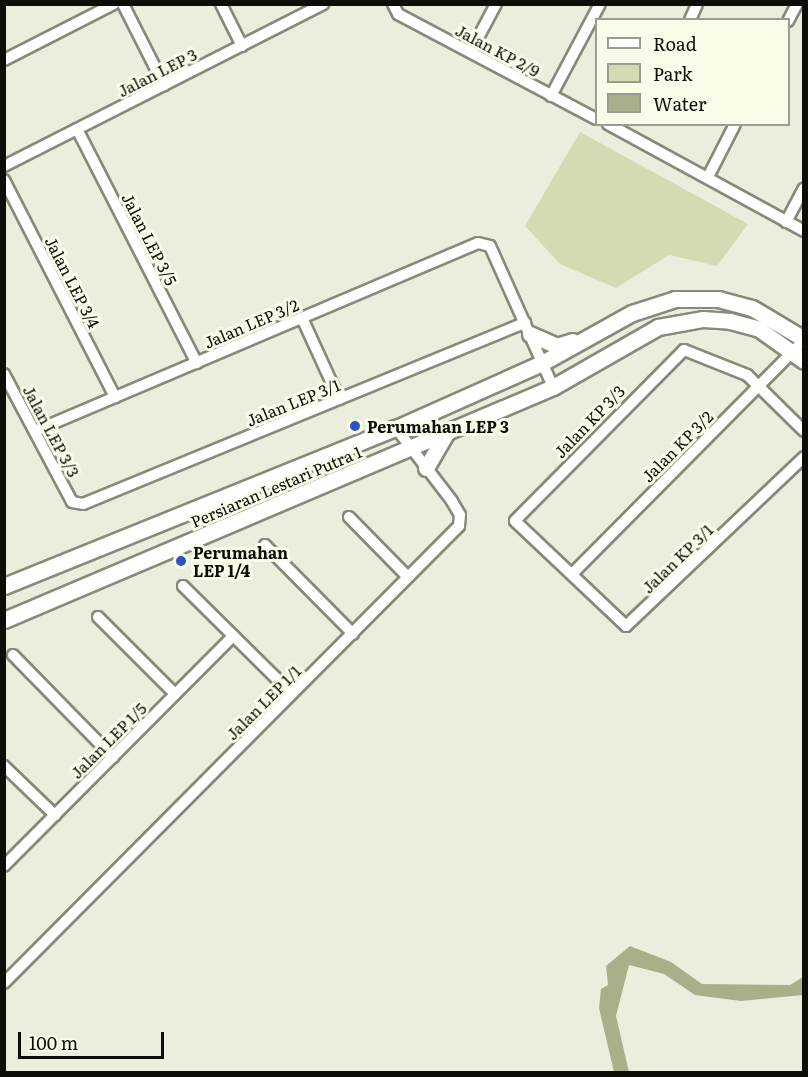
<!DOCTYPE html>
<html>
<head>
<meta charset="utf-8">
<style>
	body { margin:0 }
	#map { position:relative; width:808px; height:1077px; overflow:hidden; background:#ebeedc; font-family:Literata,serif }
	div>[style] { position:absolute }
	.green>* { inset:0; background:#d4dbb3 }
	.water>* { inset:0; background:#a9b089 }
	.roads { filter:drop-shadow(2px 0 #878a79) drop-shadow(-2px 0 #878a79) drop-shadow(0 2px #878a79) drop-shadow(0 -2px #878a79) }
	.street>* { height:10px; margin:-5px; padding:0 5px; transform-origin:5px; border-radius:5px; background:#fff }
	.secondary>* { height:15px; margin:-7.5px; padding:0 7.5px; transform-origin:7.5px; border-radius:7.5px; background:#fff }
	.dots>* { width:16px; height:16px; translate:-50% -50%; box-sizing:border-box; border:3px solid #f8fce9; border-radius:50% }
	span { translate:-50% -50%; white-space:nowrap; text-align:center; line-height:1.15; -webkit-text-stroke:6px #f8fce9; paint-order:stroke }
	.street-label { font-size:16px; color:#0d0e08 }
	.poi-label { font-size:16px; color:#0d0e08; font-weight:700 }
	.left { translate:0 -50%; text-align:left }
	.frame { position:absolute; inset:0; border:6px solid #0d0e08; pointer-events:none }
	.legend { position:absolute; left:595px; top:18px; width:195px; height:108px; box-sizing:border-box; background:#f8fce9; border:2px solid #9a9d8f; margin:0; padding:8px 10px; list-style:none; font-size:18px; color:#0d0e08 }
	.legend li { display:flex; align-items:center; gap:12px; height:30px }
	.legend b { width:30px; border:2px solid #9a9d8f }
	.scale { position:absolute; left:18px; top:1032px; width:146px; height:27px; box-sizing:border-box; border:3px solid #0d0e08; border-top:0; padding-left:8px; font-size:18px; line-height:21px; white-space:nowrap; color:#0d0e08; -webkit-text-stroke:4px #f8fce9; paint-order:stroke }
</style>
</head>
<body>
<div id="map">
	<div class="green">
		<div style="clip-path:polygon(580px 132px,748px 224px,717px 266px,669px 255px,616px 288px,560px 264px,525px 226px)"></div>
	</div>
	<div class="water">
		<div style="clip-path:polygon(630px 946px,671px 962px,702px 984px,790px 985px,803px 977px,803px 995px,741px 1001px,695px 995px,664px 974px,629px 965px,616px 1016px,629px 1072px,614px 1072px,599px 1008px,601px 989px,608px 985px,606px 966px)"></div>
	</div>
	<div class="roads">
		<div class="street">
			<div style="left:123px;top:4px;width:91px;rotate:63.2deg"></div>
			<div style="left:221px;top:4px;width:47px;rotate:63.4deg"></div>
			<div style="left:393px;top:4px;width:11px;rotate:63deg"></div>
			<div style="left:398px;top:14px;width:224px;rotate:27.9deg"></div>
			<div style="left:690px;top:20px;width:17px;rotate:-66deg"></div>
			<div style="left:788px;top:21px;width:19px;rotate:-62deg"></div>
			<div style="left:471px;top:51px;width:53px;rotate:-62deg"></div>
			<div style="left:4px;top:60px;width:123px;rotate:-27deg"></div>
			<div style="left:551px;top:96px;width:104px;rotate:-62deg"></div>
			<div style="left:608px;top:124px;width:223px;rotate:28.6deg"></div>
			<div style="left:77px;top:129px;width:263px;rotate:62.9deg"></div>
			<div style="left:4px;top:166px;width:358px;rotate:-26.9deg"></div>
			<div style="left:708px;top:177px;width:59px;rotate:-63deg"></div>
			<div style="left:4px;top:180px;width:244px;rotate:62.9deg"></div>
			<div style="left:786px;top:222px;width:38px;rotate:-62deg"></div>
			<div style="left:302px;top:318px;width:89px;rotate:65.4deg"></div>
			<div style="left:4px;top:374px;width:145px;rotate:62deg"></div>
			<div style="left:72px;top:502px;width:11px;rotate:10deg"></div>
			<div style="left:83px;top:504px;width:478px;rotate:-22.3deg"></div>
			<div style="left:35px;top:431px;width:481px;rotate:-23deg"></div>
			<div style="left:478px;top:243px;width:12px;rotate:14deg"></div>
			<div style="left:490px;top:246px;width:154px;rotate:65.9deg"></div>
			<div style="left:804px;top:431px;width:80px;rotate:-135.5deg"></div>
			<div style="left:747px;top:375px;width:68px;rotate:-158.4deg"></div>
			<div style="left:684px;top:350px;width:240px;rotate:134.7deg"></div>
			<div style="left:515px;top:521px;width:153px;rotate:43.4deg"></div>
			<div style="left:626px;top:626px;width:245px;rotate:-43.5deg"></div>
			<div style="left:349px;top:517px;width:84px;rotate:45.5deg"></div>
			<div style="left:265px;top:545px;width:125px;rotate:45.3deg"></div>
			<div style="left:572px;top:574px;width:330px;rotate:-45.2deg"></div>
			<div style="left:183px;top:586px;width:153px;rotate:44.7deg"></div>
			<div style="left:98px;top:617px;width:109px;rotate:45deg"></div>
			<div style="left:13px;top:655px;width:143px;rotate:45.6deg"></div>
			<div style="left:4px;top:766px;width:71px;rotate:43.9deg"></div>
			<div style="left:4px;top:866px;width:325px;rotate:-45.1deg"></div>
			<div style="left:4px;top:983px;width:645px;rotate:-45.13deg"></div>
			<div style="left:459px;top:526px;width:11px;rotate:-85deg"></div>
			<div style="left:460px;top:515px;width:16px;rotate:-120deg"></div>
			<div style="left:452px;top:501px;width:92px;rotate:-127.5deg"></div>
		</div>
		<div class="secondary">
			<div style="left:530px;top:334px;width:30px;rotate:24deg"></div>
			<div style="left:557px;top:346px;width:16px;rotate:-18deg"></div>
			<div style="left:426px;top:468px;width:39px;rotate:-60deg"></div>
			<div style="left:4px;top:586px;width:423px;rotate:-22deg"></div>
			<div style="left:396px;top:428px;width:160px;rotate:-24deg"></div>
			<div style="left:542px;top:363px;width:103px;rotate:-29.1deg"></div>
			<div style="left:632px;top:313px;width:45px;rotate:-18deg"></div>
			<div style="left:675px;top:299px;width:43px"></div>
			<div style="left:718px;top:299px;width:35px;rotate:15deg"></div>
			<div style="left:752px;top:308px;width:61px;rotate:30.8deg"></div>
			<div style="left:4px;top:620px;width:596px;rotate:-23deg"></div>
			<div style="left:553px;top:387px;width:121px;rotate:-29.7deg"></div>
			<div style="left:658px;top:327px;width:46px;rotate:-10.1deg"></div>
			<div style="left:703px;top:319px;width:27px;rotate:4deg"></div>
			<div style="left:730px;top:321px;width:30px;rotate:15deg"></div>
			<div style="left:759px;top:329px;width:55px;rotate:35.4deg"></div>
		</div>
	</div>
	<div class="dots">
		<div style="left:355px;top:426px;background:#2d53c3"></div>
		<div style="left:181px;top:561px;background:#2d53c3"></div>
	</div>
	<div class="street-label">
		<span style="left:498px;top:50px;rotate:28deg">Jalan KP 2/9</span>
		<span style="left:157px;top:72px;rotate:-27deg">Jalan LEP 3</span>
		<span style="left:150px;top:239px;rotate:63deg">Jalan LEP 3/5</span>
		<span style="left:73px;top:282px;rotate:63deg">Jalan LEP 3/4</span>
		<span style="left:251px;top:323px;rotate:-23deg">Jalan LEP 3/2</span>
		<span style="left:293px;top:402px;rotate:-22deg">Jalan LEP 3/1</span>
		<span style="left:589px;top:421px;rotate:-46deg">Jalan KP 3/3</span>
		<span style="left:52px;top:431px;rotate:62deg">Jalan LEP 3/3</span>
		<span style="left:677px;top:446px;rotate:-45deg">Jalan KP 3/2</span>
		<span style="left:276px;top:486px;rotate:-23deg">Persiaran Lestari Putra 1</span>
		<span style="left:677px;top:558px;rotate:-44deg">Jalan KP 3/1</span>
		<span style="left:263px;top:702px;rotate:-45deg">Jalan LEP 1/1</span>
		<span style="left:108px;top:740px;rotate:-45deg">Jalan LEP 1/5</span>
	</div>
	<div class="poi-label">
		<span class="left" style="left:367px;top:426px">Perumahan LEP 3</span>
		<span class="left" style="left:193px;top:561px">Perumahan<br>LEP 1/4</span>
	</div>
	<div class="frame"></div>
	<ul class="legend">
	<li><b style="height:8px;background:#fff"></b>Road</li>
	<li><b style="height:16px;background:#d4dbb3"></b>Park</li>
	<li><b style="height:16px;background:#a9b089"></b>Water</li>
	</ul>
	<div class="scale">100 m</div>
</div>
</body>
</html>
